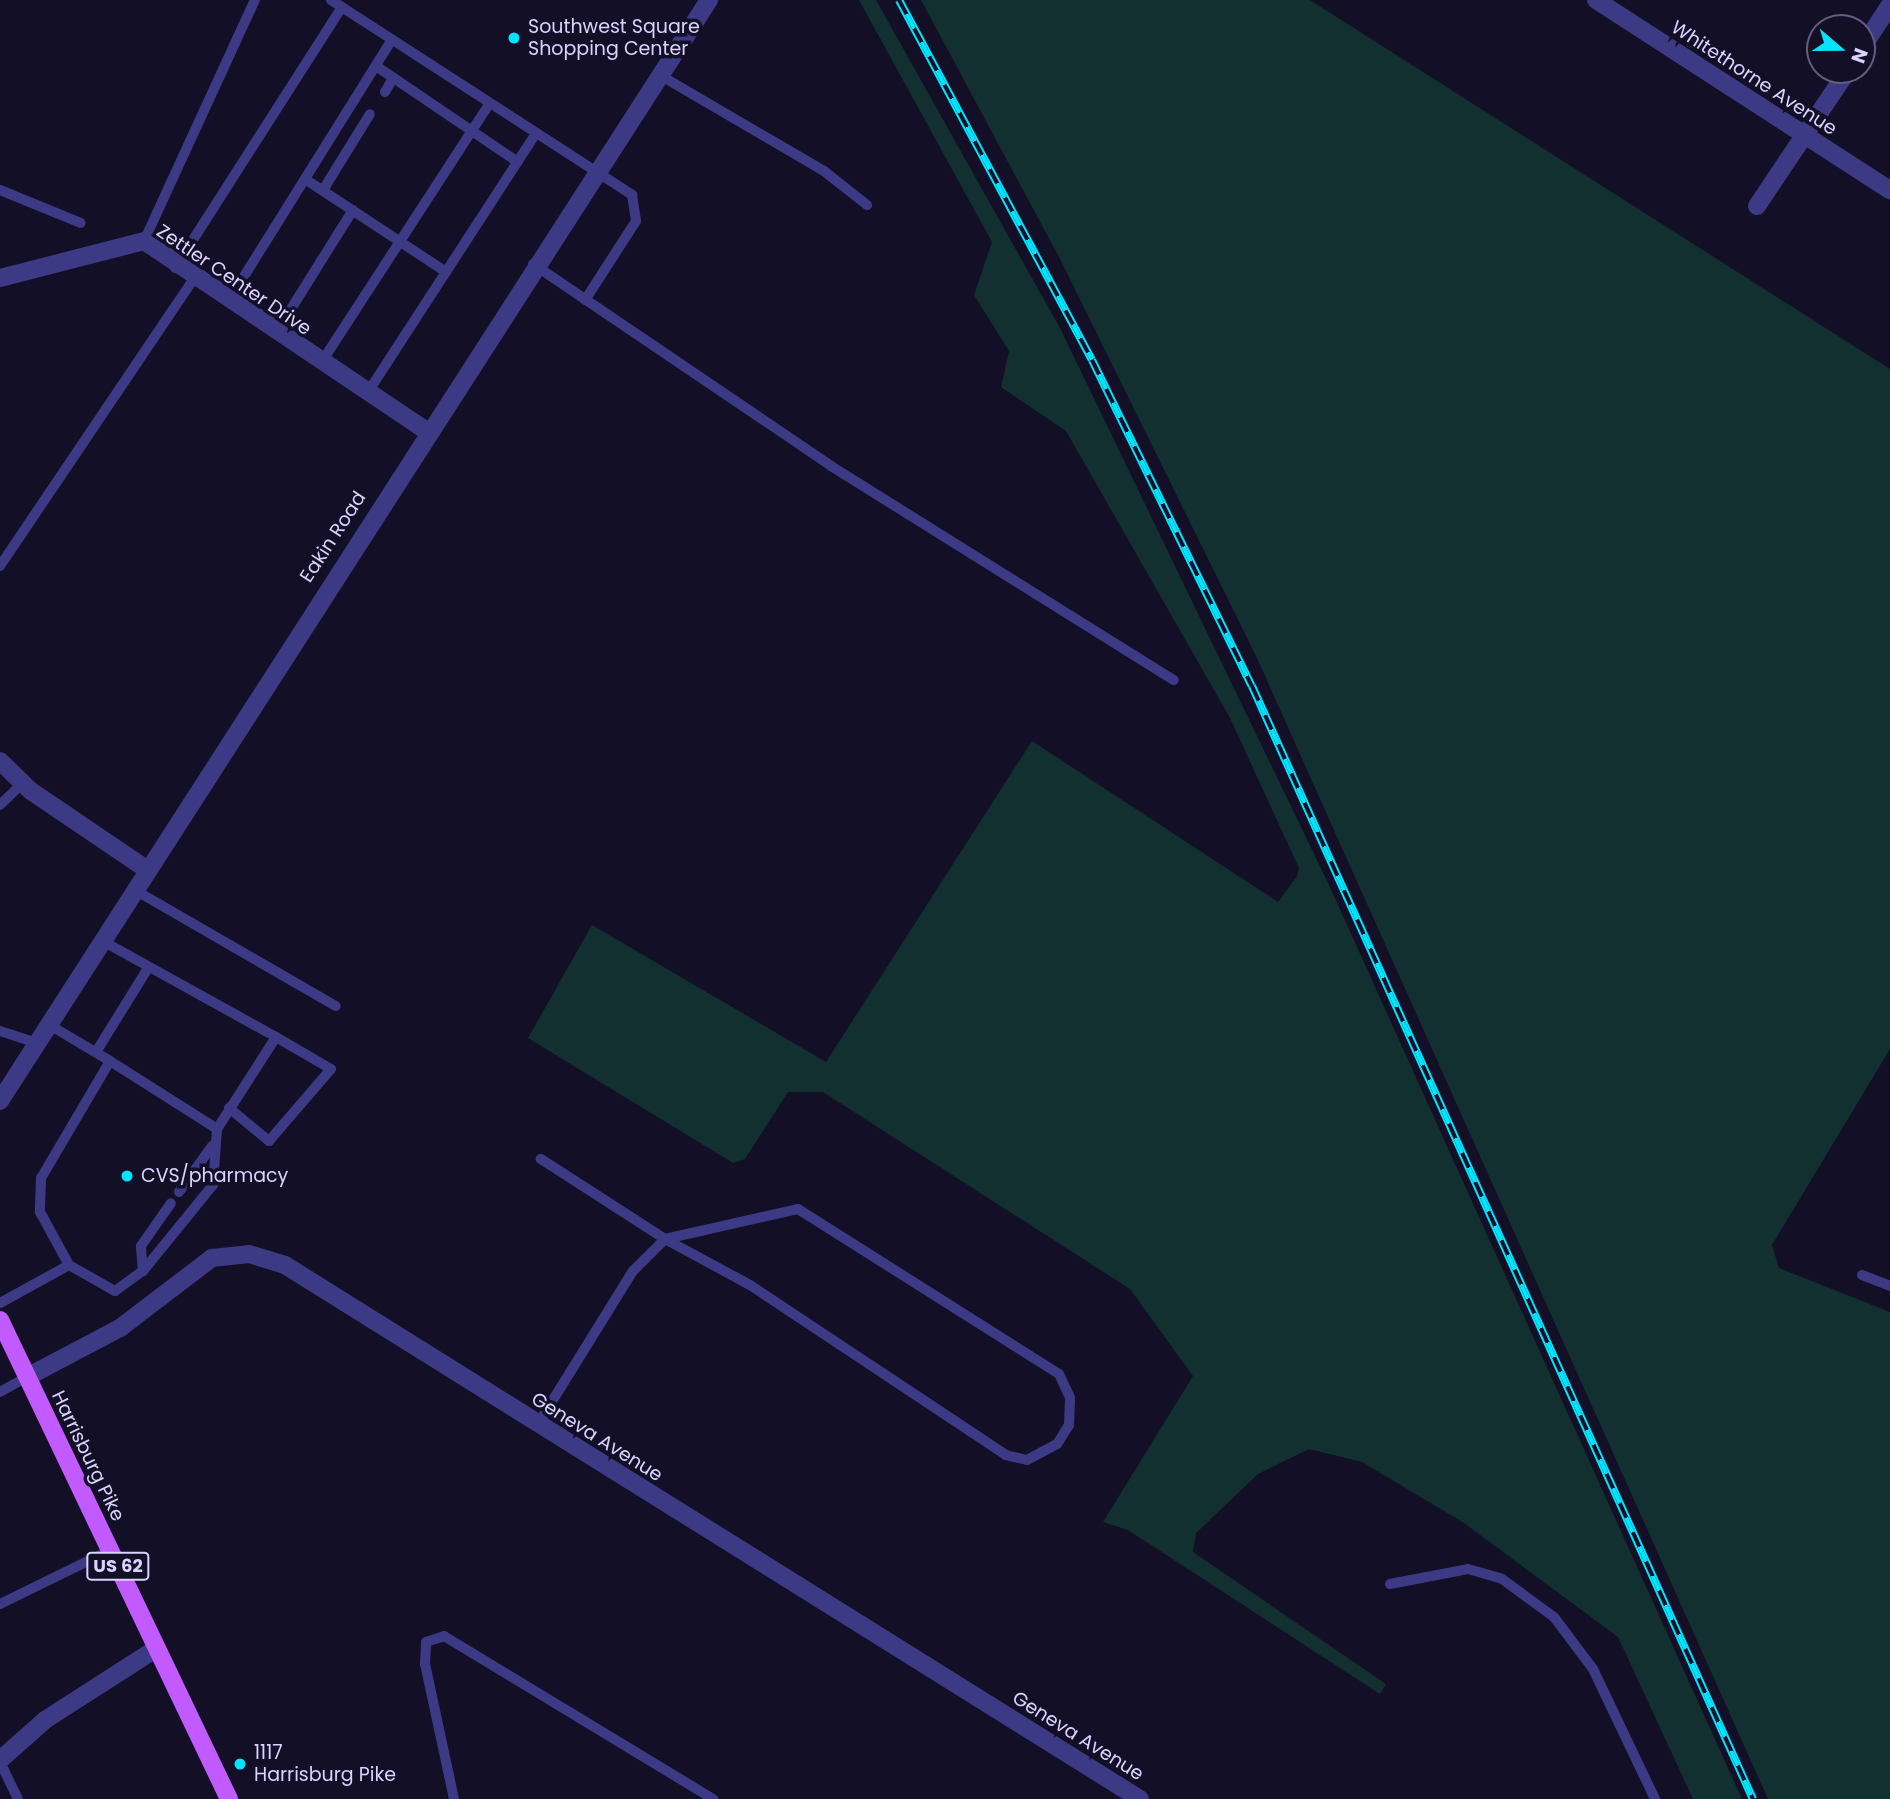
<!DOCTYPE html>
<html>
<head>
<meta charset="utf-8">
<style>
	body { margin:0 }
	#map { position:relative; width:1890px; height:1799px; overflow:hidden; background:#130f26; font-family:Poppins,sans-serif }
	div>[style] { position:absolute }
	.green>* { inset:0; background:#12302f }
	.service>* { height:10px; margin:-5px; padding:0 5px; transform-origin:5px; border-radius:5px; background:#3d3a85 }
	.minor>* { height:18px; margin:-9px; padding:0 9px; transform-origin:9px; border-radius:9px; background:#3d3a85 }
	.tertiary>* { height:18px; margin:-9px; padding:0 9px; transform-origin:9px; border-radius:9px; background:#3d3a85 }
	.primary>* { height:18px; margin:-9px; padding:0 9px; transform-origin:9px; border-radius:9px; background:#c25bff }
	.rail>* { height:8px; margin-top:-4px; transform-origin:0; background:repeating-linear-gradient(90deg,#130f26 0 16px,#00e5ff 0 32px); box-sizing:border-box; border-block:2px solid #00e5ff }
	.dots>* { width:19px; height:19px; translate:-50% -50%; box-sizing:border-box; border:4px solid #130f26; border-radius:50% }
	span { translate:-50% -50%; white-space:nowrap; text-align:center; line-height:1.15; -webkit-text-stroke:7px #130f26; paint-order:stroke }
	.shield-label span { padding:2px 5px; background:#130f26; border:2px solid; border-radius:5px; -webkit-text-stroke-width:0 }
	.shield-label { font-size:18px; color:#d9d4ff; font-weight:700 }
	.poi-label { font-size:19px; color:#d9d4ff }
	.left { translate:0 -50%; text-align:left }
	.street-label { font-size:19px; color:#d9d4ff }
	.north { position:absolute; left:1806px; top:14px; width:70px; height:70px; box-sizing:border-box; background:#130f26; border:2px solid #625e7d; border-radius:50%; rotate:110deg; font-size:19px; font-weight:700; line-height:28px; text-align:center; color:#d9d4ff }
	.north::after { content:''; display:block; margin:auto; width:24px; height:32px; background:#00e5ff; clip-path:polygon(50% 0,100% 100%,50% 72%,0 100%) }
</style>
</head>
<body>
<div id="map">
	<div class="green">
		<div style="clip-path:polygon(859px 0,876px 0,1060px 328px,1329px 885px,1742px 1799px,1693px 1799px,1618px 1637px,1464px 1523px,1362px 1462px,1309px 1449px,1258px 1474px,1196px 1533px,1193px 1552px,1386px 1684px,1380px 1694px,1128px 1530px,1103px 1522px,1193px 1376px,1130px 1289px,823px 1092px,788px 1092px,745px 1159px,733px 1163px,528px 1038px,592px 925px,826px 1062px,1032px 741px,1278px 902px,1297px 876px,1299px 868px,1230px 718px,1066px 431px,1001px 387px,1009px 351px,974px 295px,992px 242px)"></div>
		<div style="clip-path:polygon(921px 0,1310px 0,1890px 369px,1890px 1049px,1772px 1245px,1779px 1268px,1890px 1312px,1890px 1799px,1768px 1799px,1256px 656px,1059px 257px)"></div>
	</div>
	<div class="service">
		<div style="left:331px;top:0;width:359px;rotate:32.9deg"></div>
		<div style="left:632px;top:195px;width:26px;rotate:81deg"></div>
		<div style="left:636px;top:221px;width:94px;rotate:122.8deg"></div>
		<div style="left:376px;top:66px;width:171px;rotate:34.1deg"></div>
		<div style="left:658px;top:74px;width:192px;rotate:30.3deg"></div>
		<div style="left:824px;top:171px;width:55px;rotate:38.3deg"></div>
		<div style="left:385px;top:92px;width:16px;rotate:-60deg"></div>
		<div style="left:305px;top:179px;width:169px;rotate:33.4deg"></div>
		<div style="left:0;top:190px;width:87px;rotate:22.2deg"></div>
		<div style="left:323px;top:190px;width:89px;rotate:-58.3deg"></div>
		<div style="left:144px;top:241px;width:265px;rotate:-65.3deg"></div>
		<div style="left:533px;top:264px;width:360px;rotate:34.1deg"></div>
		<div style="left:831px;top:466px;width:404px;rotate:32deg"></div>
		<div style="left:175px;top:268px;width:310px;rotate:-57.4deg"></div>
		<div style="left:228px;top:302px;width:309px;rotate:-58deg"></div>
		<div style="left:276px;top:333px;width:145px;rotate:-58deg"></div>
		<div style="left:321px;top:363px;width:309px;rotate:-57deg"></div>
		<div style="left:368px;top:392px;width:306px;rotate:-57deg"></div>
		<div style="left:0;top:566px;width:345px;rotate:-56deg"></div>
		<div style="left:0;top:805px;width:32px;rotate:-44deg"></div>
		<div style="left:133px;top:889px;width:234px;rotate:30deg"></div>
		<div style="left:48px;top:1024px;width:72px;rotate:30.8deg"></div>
		<div style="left:110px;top:1061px;width:136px;rotate:120.5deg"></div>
		<div style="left:41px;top:1178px;width:34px;rotate:92deg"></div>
		<div style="left:40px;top:1212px;width:60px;rotate:61.3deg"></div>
		<div style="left:0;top:1031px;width:38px;rotate:18deg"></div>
		<div style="left:96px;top:1052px;width:99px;rotate:-58.2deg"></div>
		<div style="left:110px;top:1061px;width:127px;rotate:32.4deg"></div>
		<div style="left:229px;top:1108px;width:52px;rotate:39.5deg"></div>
		<div style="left:269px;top:1141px;width:95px;rotate:-49.3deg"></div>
		<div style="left:331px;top:1069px;width:64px;rotate:-149.8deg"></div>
		<div style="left:179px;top:1192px;width:57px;rotate:-54.3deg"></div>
		<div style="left:143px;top:1271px;width:25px;rotate:-95deg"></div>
		<div style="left:141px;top:1246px;width:52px;rotate:-55.1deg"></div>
		<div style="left:1862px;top:1275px;width:30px;rotate:21deg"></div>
		<div style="left:0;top:1303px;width:79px;rotate:-28.8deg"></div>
		<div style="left:69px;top:1265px;width:53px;rotate:29.5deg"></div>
		<div style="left:115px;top:1291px;width:34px;rotate:-36deg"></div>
		<div style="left:143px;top:1271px;width:111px;rotate:-50.9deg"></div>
		<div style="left:213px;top:1185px;width:56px;rotate:-85.9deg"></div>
		<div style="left:217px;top:1129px;width:109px;rotate:-57.3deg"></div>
		<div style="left:276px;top:1037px;width:200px;rotate:-151deg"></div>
		<div style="left:0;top:1392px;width:31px;rotate:-29deg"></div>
		<div style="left:538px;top:1424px;width:180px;rotate:-58.2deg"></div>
		<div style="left:633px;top:1271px;width:45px;rotate:-45deg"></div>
		<div style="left:665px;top:1239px;width:136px;rotate:-12.7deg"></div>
		<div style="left:798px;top:1209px;width:309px;rotate:32.3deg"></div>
		<div style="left:1059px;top:1374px;width:26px;rotate:65deg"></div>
		<div style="left:1070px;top:1398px;width:27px;rotate:92deg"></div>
		<div style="left:1069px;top:1425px;width:22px;rotate:122deg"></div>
		<div style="left:1057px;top:1444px;width:34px;rotate:152deg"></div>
		<div style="left:1027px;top:1460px;width:22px;rotate:-167deg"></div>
		<div style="left:1006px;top:1455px;width:307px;rotate:-146.4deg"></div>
		<div style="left:750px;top:1285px;width:97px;rotate:-151.6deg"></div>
		<div style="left:665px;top:1239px;width:148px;rotate:-147.2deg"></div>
		<div style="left:1390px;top:1584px;width:79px;rotate:-10.9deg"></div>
		<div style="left:1468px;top:1569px;width:35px;rotate:16deg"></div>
		<div style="left:1502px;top:1579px;width:64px;rotate:36.2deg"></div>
		<div style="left:1554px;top:1617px;width:65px;rotate:53.1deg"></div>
		<div style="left:1593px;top:1669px;width:144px;rotate:64.5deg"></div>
		<div style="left:0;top:1604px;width:123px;rotate:-26.1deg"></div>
		<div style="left:0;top:1762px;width:41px;rotate:64.1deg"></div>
		<div style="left:454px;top:1799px;width:138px;rotate:-102.1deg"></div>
		<div style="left:425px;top:1664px;width:22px;rotate:-87deg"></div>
		<div style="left:426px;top:1642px;width:19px;rotate:-18deg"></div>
		<div style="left:444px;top:1636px;width:315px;rotate:31.2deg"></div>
	</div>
	<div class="minor">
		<div style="left:1596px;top:0;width:350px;rotate:32.9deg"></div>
		<div style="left:1862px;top:48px;width:51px;rotate:-56.9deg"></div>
		<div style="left:1757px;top:206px;width:164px;rotate:-56.2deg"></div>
		<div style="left:0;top:278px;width:149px;rotate:-14.4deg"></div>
		<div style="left:144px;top:241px;width:341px;rotate:33.9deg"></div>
		<div style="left:0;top:761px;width:43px;rotate:44.1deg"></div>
		<div style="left:31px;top:791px;width:139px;rotate:34.1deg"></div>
		<div style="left:27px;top:1377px;width:105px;rotate:-27.8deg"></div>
		<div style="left:120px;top:1328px;width:116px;rotate:-37.3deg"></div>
		<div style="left:212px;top:1258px;width:37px;rotate:-6deg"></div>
		<div style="left:249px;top:1254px;width:38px;rotate:17deg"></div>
		<div style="left:285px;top:1265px;width:1008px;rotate:31.99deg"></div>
		<div style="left:0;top:1760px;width:60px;rotate:-41.6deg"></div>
		<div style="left:45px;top:1720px;width:133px;rotate:-32.7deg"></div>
	</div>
	<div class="tertiary">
		<div style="left:0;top:1101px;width:1310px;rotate:-57.22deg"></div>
	</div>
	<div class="primary">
		<div style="left:0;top:1320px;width:531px;rotate:64.45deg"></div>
	</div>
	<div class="rail">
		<div style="left:899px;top:0;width:408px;rotate:61.8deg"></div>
		<div style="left:1092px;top:360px;width:363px;rotate:63.9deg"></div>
		<div style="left:1252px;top:686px;width:1221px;rotate:65.77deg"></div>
	</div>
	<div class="dots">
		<div style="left:514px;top:38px;background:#00e5ff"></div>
		<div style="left:127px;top:1176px;background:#00e5ff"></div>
		<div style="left:240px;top:1764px;background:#00e5ff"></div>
	</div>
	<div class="shield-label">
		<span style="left:118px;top:1566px">US 62</span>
	</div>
	<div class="poi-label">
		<span class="left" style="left:528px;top:38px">Southwest Square<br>Shopping Center</span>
		<span class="left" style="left:141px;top:1176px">CVS/pharmacy</span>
		<span class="left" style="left:254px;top:1764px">1117<br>Harrisburg Pike</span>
	</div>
	<div class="street-label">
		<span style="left:1754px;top:78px;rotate:33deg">Whitethorne Avenue</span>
		<span style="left:234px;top:280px;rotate:34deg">Zettler Center Drive</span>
		<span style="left:333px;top:537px;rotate:-57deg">Eakin Road</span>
		<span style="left:597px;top:1437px;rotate:32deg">Geneva Avenue</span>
		<span style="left:88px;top:1456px;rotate:64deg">Harrisburg Pike</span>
		<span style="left:1078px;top:1736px;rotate:32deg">Geneva Avenue</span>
	</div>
	<div class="north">N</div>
</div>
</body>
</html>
